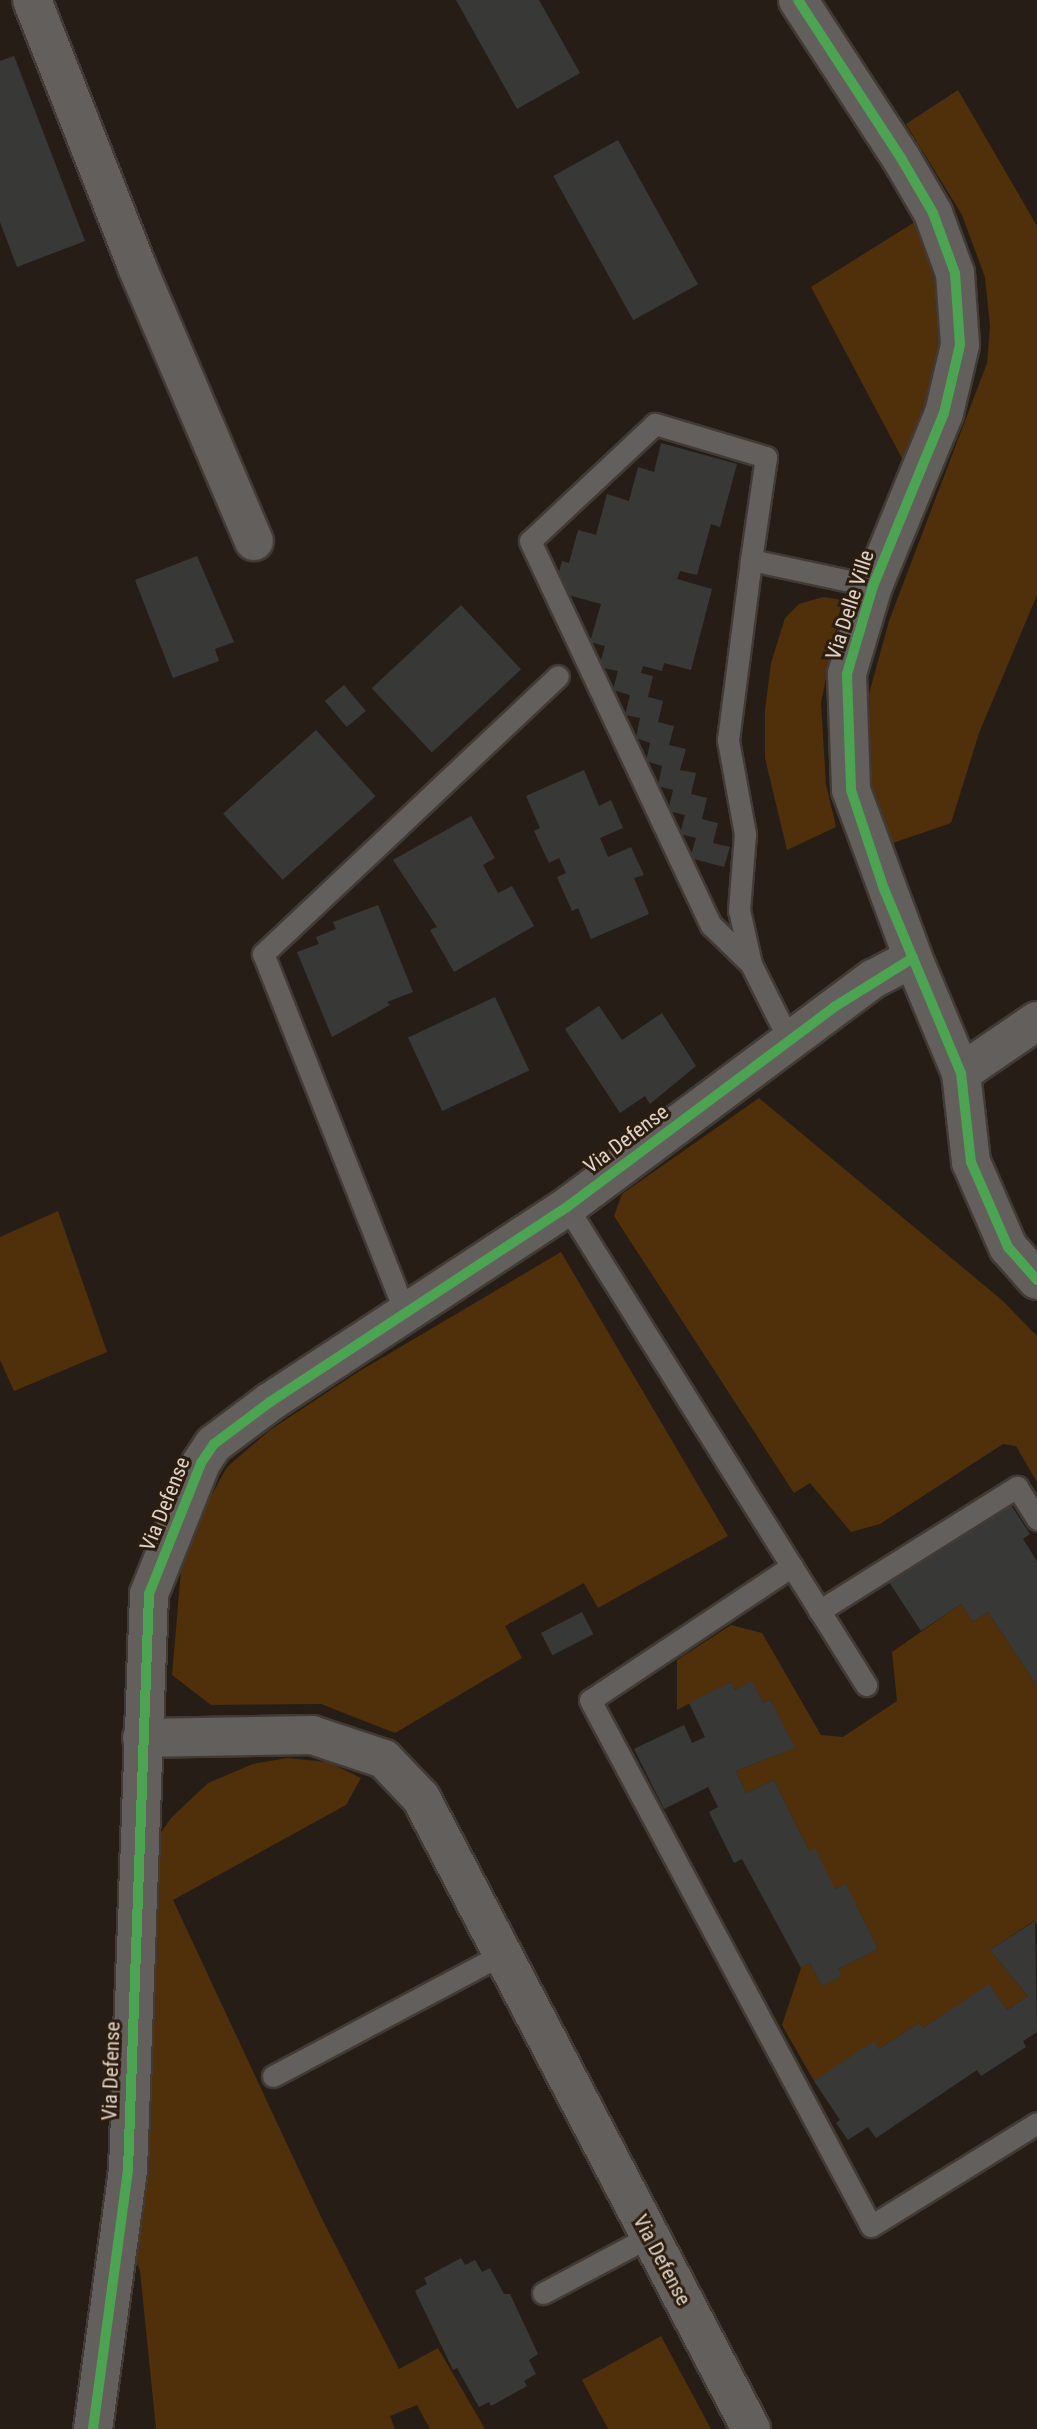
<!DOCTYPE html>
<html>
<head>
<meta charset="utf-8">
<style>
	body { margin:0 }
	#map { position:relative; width:1037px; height:2429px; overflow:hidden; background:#261e16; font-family:"Roboto Condensed",sans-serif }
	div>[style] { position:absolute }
	.green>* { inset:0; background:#502f0b }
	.building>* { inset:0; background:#383936; transform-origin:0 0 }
	.roads { filter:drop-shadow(2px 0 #423b35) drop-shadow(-2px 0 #423b35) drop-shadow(0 2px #423b35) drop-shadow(0 -2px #423b35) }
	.service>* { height:21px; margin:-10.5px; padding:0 10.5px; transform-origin:10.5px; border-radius:10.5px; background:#635f5d }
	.minor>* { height:38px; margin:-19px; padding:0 19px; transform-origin:19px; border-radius:19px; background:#635f5d }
	.tertiary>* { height:38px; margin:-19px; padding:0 19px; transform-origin:19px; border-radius:19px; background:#635f5d }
	.cycleway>* { height:10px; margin:-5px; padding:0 5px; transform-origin:5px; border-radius:5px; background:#4ca352 }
	span { translate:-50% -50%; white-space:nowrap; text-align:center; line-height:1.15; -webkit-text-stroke:6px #2d1d0f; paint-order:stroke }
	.street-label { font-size:21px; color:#dfd4cb }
</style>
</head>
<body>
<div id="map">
	<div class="green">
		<div style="clip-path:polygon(958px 90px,1037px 226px,1037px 595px,979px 733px,951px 823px,887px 845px,871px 783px,869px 694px,889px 621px,987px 363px,990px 326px,985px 277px,962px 215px,906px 124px)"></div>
		<div style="clip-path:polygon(918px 220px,943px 296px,946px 345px,936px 398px,904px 462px,811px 287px)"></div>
		<div style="clip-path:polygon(823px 597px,842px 600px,821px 703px,826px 784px,836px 827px,787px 850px,765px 758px,765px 710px,771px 663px,785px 618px,799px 604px)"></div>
		<div style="clip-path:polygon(759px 1098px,1003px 1301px,1037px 1336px,1037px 1482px,1016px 1446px,1003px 1444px,880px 1524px,851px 1532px,810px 1483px,794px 1493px,614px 1216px,622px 1194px)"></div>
		<div style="clip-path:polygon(58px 1211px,107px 1352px,14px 1391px,0 1360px,0 1237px)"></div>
		<div style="clip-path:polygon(561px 1252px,728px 1536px,598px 1608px,584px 1583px,505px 1626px,522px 1658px,395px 1733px,321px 1704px,211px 1705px,172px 1675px,183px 1547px,227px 1467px,270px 1430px,358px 1372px)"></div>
		<div style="clip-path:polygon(961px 1604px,973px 1622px,988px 1612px,1037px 1686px,1037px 1924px,1034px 1921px,990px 1950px,1028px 1996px,1007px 2010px,989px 1985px,923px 2028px,919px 2023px,879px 2049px,814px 2081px,782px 2025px,801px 1968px,810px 1963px,822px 1986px,838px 1969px,878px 1949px,846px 1885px,835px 1889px,809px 1851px,774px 1780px,746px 1793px,736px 1771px,794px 1748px,770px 1699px,763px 1703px,752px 1682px,735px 1690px,731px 1682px,677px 1710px,677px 1660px,731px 1625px,762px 1633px,821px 1735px,843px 1737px,897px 1701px,892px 1652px)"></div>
		<div style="clip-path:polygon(287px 1758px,328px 1762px,361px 1778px,346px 1805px,173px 1900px,321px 2217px,399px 2369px,438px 2348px,485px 2429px,430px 2429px,417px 2405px,390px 2416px,395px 2429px,156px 2429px,140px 2271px,129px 2243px,153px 1843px,172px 1817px,208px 1783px,253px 1764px)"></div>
		<div style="clip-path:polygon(661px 2336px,711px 2429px,608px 2429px,582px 2380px)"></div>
	</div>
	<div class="building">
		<div style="clip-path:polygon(456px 0,539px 0,580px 73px,517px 109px)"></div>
		<div style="clip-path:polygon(14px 56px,85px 241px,17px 267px,0 222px,0 61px)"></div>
		<div style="left:618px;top:140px;width:165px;height:74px;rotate:61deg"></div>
		<div style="clip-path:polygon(661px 443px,737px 464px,720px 527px,711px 524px,697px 575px,680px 571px,677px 579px,712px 589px,691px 670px,664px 663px,662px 671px,643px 666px,641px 673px,653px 676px,648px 697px,663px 701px,658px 722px,674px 726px,669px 745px,686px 749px,680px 770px,696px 773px,691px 794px,707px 798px,702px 819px,718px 823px,713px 843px,730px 847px,724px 867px,690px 858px,696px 838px,680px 834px,685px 815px,668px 811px,673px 790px,658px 786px,662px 766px,646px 761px,650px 743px,636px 738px,640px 718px,625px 715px,630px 695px,613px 690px,618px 671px,599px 667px,605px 646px,590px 642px,601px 604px,554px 591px,562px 561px,569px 563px,578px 530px,596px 535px,607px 494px,629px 501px,638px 467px,654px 472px)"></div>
		<div style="clip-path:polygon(197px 556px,234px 642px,215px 649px,219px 661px,173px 678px,135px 580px)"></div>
		<div style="left:461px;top:605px;width:88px;height:122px;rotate:47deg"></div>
		<div style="left:344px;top:685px;width:34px;height:25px;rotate:50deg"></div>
		<div style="left:316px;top:730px;width:89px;height:125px;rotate:48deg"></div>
		<div style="clip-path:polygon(584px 770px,599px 806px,611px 800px,623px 828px,600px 838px,608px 857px,631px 847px,644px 875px,634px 878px,649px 914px,591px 939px,578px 908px,572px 911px,557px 877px,566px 873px,559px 858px,549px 863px,534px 831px,540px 828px,526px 796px)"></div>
		<div style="clip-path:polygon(471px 816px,495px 858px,483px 865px,498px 893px,512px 886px,534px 926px,454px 972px,430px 930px,437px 927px,393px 860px)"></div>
		<div style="clip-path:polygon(378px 905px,413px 992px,387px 1002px,390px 1005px,332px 1037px,297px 952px,319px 944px,316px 937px,336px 929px,333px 922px)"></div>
		<div style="left:495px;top:997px;width:81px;height:96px;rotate:65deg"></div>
		<div style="clip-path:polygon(599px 1006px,622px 1040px,662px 1013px,696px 1066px,650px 1104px,645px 1096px,620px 1113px,565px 1029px)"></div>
		<div style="clip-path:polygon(1007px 1499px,1030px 1534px,1023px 1539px,1037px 1561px,1037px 1686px,988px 1612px,973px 1622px,961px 1604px,921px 1631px,887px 1579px)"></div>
		<div style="left:582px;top:1612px;width:25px;height:46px;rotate:63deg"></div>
		<div style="clip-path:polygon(752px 1681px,763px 1703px,770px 1699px,795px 1748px,736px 1771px,746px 1793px,774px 1780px,809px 1851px,815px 1848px,835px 1889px,846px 1884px,878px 1949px,838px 1969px,842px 1976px,822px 1986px,810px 1963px,801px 1968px,742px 1859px,734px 1863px,709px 1812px,718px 1807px,708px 1787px,664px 1809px,634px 1749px,684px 1725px,692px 1743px,705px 1737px,689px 1703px,731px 1682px,735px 1690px)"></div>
		<div style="clip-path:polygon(1035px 1921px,1037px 2032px,1023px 2041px,1026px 2047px,981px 2076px,977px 2070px,876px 2138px,868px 2127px,848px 2140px,836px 2123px,840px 2120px,814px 2081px,874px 2041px,879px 2049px,919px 2023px,923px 2028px,989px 1984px,1007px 2010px,1028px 1996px,990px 1950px)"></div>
		<div style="clip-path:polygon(461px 2258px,465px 2265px,475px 2260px,482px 2272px,490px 2268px,504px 2294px,510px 2294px,538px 2354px,529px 2360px,536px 2374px,524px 2381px,527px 2386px,491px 2406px,489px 2402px,479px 2407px,457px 2368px,453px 2370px,415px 2291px,427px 2284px,424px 2278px)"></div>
	</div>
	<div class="roads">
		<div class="service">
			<div style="left:751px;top:560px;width:104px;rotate:-81.7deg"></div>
			<div style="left:766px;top:457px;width:116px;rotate:-163.4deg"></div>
			<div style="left:655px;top:424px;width:171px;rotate:136.9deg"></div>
			<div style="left:530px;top:541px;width:425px;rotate:64.8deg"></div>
			<div style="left:711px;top:925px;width:56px;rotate:44.3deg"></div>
			<div style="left:789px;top:1040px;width:85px;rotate:-116.6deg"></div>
			<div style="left:751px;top:964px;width:55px;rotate:-102.5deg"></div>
			<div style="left:739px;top:910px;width:76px;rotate:-85.5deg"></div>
			<div style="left:745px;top:834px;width:96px;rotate:-100.3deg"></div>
			<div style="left:728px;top:740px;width:181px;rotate:-82.7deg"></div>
			<div style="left:751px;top:560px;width:125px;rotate:12deg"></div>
			<div style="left:567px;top:1207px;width:564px;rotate:57.97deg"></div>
			<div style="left:405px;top:1312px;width:385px;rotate:-111.6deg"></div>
			<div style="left:263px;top:954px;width:405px;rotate:-43.3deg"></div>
			<div style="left:792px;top:1566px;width:242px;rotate:146.4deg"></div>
			<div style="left:590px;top:1700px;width:596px;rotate:61.89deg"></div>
			<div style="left:871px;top:2226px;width:195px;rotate:-31.8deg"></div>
			<div style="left:819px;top:1611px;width:234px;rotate:-32.1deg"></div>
			<div style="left:1017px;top:1487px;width:38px;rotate:58deg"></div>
			<div style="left:273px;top:2076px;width:259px;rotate:-28deg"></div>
			<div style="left:543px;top:2293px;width:121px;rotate:-28deg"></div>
		</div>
		<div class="minor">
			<div style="left:32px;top:0;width:287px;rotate:68.5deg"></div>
			<div style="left:137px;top:267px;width:298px;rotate:66.9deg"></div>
			<div style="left:798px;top:0;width:189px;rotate:56.9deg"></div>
			<div style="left:901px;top:158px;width:64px;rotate:59.8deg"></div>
			<div style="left:933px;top:213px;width:64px;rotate:69.9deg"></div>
			<div style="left:955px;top:273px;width:72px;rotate:86deg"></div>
			<div style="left:960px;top:345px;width:70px;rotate:103.2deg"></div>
			<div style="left:944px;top:413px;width:187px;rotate:112.3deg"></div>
			<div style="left:873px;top:586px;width:92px;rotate:106.5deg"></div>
			<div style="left:847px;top:674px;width:116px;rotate:88deg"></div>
			<div style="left:851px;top:790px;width:179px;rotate:69.7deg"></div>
			<div style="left:961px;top:1073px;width:90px;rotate:83.6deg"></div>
			<div style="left:971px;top:1162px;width:93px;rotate:66.5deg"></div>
			<div style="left:1008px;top:1247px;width:44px;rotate:48.7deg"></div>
			<div style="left:142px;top:1738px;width:170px;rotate:-1deg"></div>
			<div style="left:312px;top:1735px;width:76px;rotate:18.4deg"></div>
			<div style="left:384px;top:1759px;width:54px;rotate:46.5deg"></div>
			<div style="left:421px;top:1798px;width:712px;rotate:62.39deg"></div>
		</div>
		<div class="tertiary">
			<div style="left:93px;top:2429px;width:261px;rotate:-82.3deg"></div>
			<div style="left:128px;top:2170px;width:576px;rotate:-87.91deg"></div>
			<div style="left:149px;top:1594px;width:141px;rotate:-68.3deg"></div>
			<div style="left:201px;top:1463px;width:23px;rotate:-56deg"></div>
			<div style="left:214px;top:1444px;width:70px;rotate:-36.9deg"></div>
			<div style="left:270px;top:1402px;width:355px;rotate:-33.3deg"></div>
			<div style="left:567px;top:1207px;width:382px;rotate:-36.7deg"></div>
			<div style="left:873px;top:979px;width:45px;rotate:-27.7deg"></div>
			<div style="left:913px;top:958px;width:125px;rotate:67.3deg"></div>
			<div style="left:961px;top:1073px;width:92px;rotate:-34.4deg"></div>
		</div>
	</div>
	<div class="cycleway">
		<div style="left:798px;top:0;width:189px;rotate:56.9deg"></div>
		<div style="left:901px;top:158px;width:64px;rotate:59.8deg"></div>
		<div style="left:933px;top:213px;width:64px;rotate:69.9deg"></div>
		<div style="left:955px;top:273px;width:72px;rotate:86deg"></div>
		<div style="left:960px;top:345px;width:70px;rotate:103.2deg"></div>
		<div style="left:944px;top:413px;width:187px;rotate:112.3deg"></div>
		<div style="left:873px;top:586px;width:92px;rotate:106.5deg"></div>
		<div style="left:847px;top:674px;width:116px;rotate:88deg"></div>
		<div style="left:851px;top:790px;width:104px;rotate:71.6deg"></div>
		<div style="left:884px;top:889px;width:199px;rotate:67.3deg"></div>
		<div style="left:961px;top:1073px;width:90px;rotate:83.6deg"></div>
		<div style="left:971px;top:1162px;width:93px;rotate:66.5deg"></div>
		<div style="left:1008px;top:1247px;width:44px;rotate:48.7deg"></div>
		<div style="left:93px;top:2429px;width:261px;rotate:-82.3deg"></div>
		<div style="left:128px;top:2170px;width:576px;rotate:-87.91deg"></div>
		<div style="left:149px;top:1594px;width:141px;rotate:-68.3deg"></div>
		<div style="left:201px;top:1463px;width:23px;rotate:-56deg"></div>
		<div style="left:214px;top:1444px;width:70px;rotate:-36.9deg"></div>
		<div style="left:270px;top:1402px;width:355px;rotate:-33.3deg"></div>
		<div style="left:567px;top:1207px;width:334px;rotate:-36.8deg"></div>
		<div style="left:834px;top:1007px;width:93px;rotate:-31.8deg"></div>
	</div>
	<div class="street-label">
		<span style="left:850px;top:605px;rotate:-72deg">Via Delle Ville</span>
		<span style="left:626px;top:1139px;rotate:-37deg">Via Defense</span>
		<span style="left:165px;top:1504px;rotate:-68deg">Via Defense</span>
		<span style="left:111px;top:2071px;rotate:-88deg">Via Defense</span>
		<span style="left:662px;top:2260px;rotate:62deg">Via Defense</span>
	</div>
</div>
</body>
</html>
